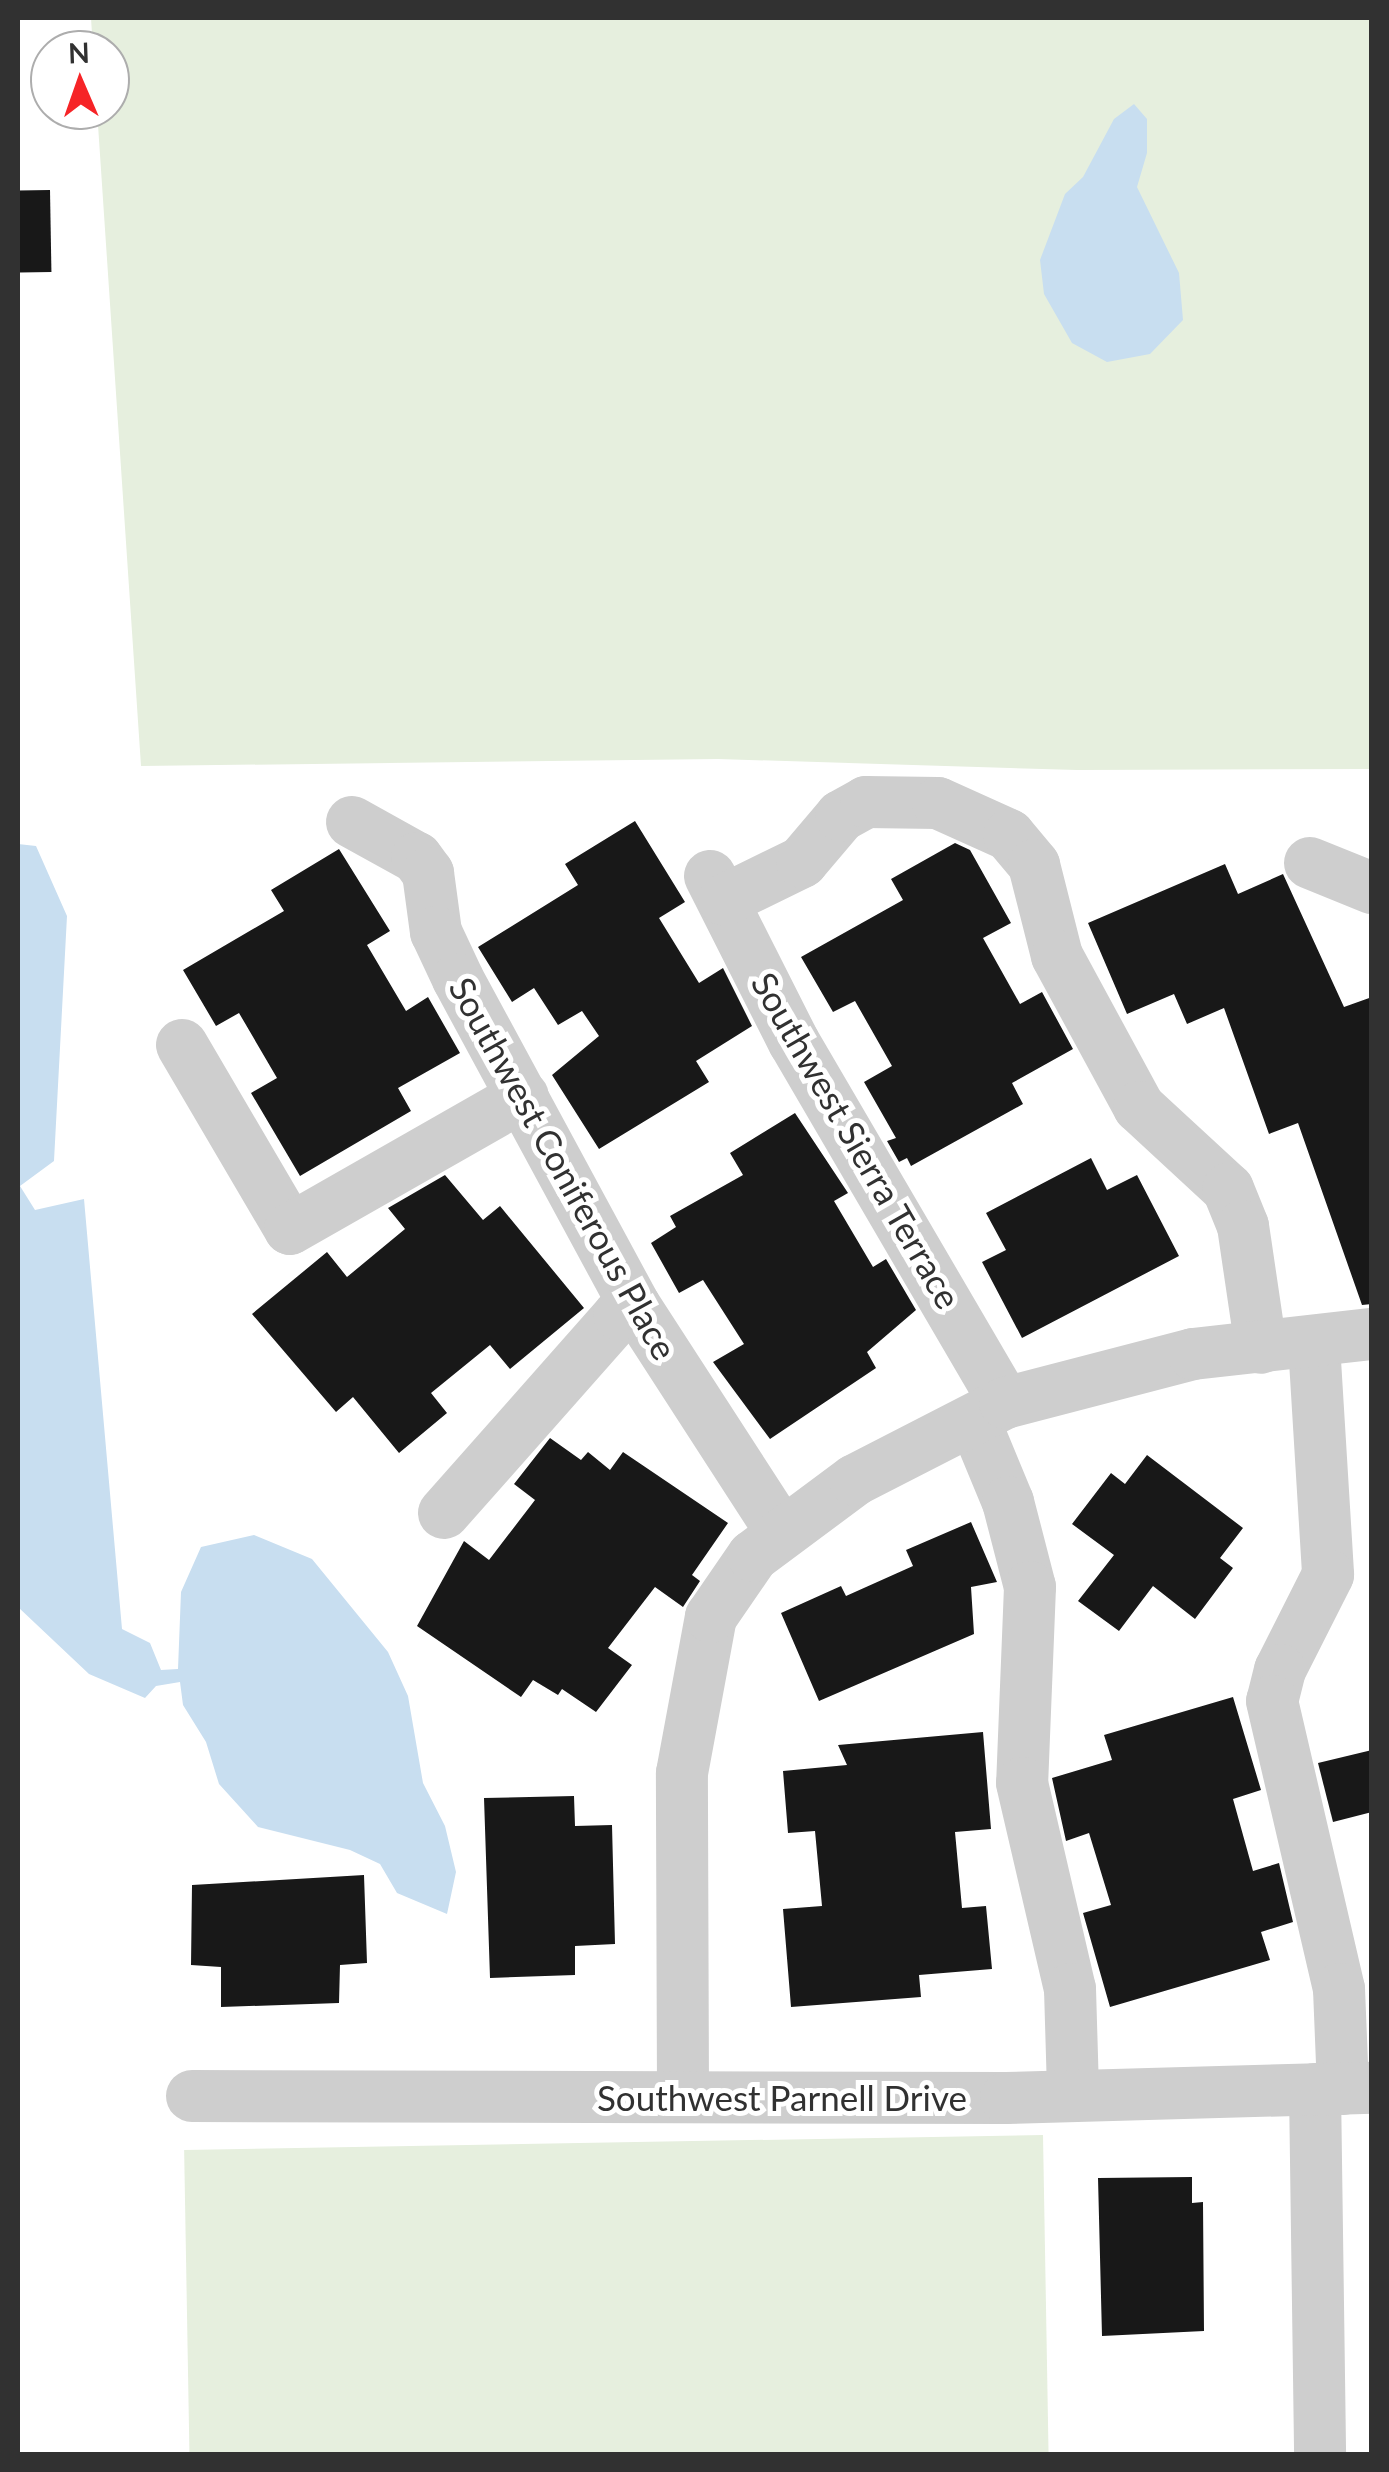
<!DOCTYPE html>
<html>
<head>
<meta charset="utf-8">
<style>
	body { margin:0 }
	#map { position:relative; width:1389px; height:2472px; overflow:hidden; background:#fff; font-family:Lato,sans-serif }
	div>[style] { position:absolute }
	.green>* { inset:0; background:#e6efde; transform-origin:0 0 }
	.water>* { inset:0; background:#c8def0 }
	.building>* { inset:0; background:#181818; transform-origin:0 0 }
	.minor>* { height:52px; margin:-26px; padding:0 26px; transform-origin:26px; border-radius:26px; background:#cecece }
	span { translate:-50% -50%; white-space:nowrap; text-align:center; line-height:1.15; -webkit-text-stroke:10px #fff; paint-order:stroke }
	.street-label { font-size:35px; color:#313131 }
	.frame { position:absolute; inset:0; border:20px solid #313131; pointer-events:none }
	.north { position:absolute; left:30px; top:30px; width:100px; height:100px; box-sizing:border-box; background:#fff; border:2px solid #adadad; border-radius:50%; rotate:358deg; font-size:28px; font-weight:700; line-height:40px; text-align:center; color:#313131 }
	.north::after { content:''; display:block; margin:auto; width:35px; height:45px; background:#f62427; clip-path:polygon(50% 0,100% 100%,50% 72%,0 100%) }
</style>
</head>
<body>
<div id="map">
	<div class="green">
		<div style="clip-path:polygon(91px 18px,1371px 18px,1371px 769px,1077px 770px,718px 759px,141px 766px,97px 110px,110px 110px,110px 50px,93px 50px)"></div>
		<div style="left:1043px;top:2135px;width:319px;height:859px;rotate:89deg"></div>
	</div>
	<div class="water">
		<div style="clip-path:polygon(1134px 104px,1147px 119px,1147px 153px,1137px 187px,1179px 273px,1183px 320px,1150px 354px,1107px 362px,1072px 343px,1044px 294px,1040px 260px,1065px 194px,1083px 177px,1114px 119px)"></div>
		<div style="clip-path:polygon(18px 844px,36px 846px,67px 916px,54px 1161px,20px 1186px,35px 1210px,84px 1199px,122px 1629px,150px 1643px,161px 1670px,178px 1669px,181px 1592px,201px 1547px,254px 1535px,312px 1559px,388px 1652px,408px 1696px,423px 1783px,445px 1826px,456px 1872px,447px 1914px,397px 1893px,380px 1864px,350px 1850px,258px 1827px,219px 1784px,206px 1742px,183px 1705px,180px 1682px,156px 1686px,145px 1698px,89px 1674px,18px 1607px)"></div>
	</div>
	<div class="building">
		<div style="left:50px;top:190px;width:82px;height:32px;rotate:89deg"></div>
		<div style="clip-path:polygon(635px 821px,685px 902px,659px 918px,699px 983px,723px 968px,752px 1026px,696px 1061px,709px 1082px,599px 1149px,552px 1075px,599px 1036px,582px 1011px,558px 1025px,534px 988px,512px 1002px,478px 947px,578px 885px,565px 864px)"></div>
		<div style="clip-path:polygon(955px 843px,970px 850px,1011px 923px,983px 938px,1020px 1004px,1042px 992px,1073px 1049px,1012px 1083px,1023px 1104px,911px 1166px,907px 1158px,899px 1162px,887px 1141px,896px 1138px,864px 1082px,892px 1066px,855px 1001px,833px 1012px,801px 957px,903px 900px,891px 879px)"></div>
		<div style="clip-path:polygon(339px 849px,390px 931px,367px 945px,406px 1011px,428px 997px,460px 1053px,398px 1088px,411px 1111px,300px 1176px,251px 1093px,277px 1078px,239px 1013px,216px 1026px,183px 970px,284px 911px,271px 890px)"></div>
		<div style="clip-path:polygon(1225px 864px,1238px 894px,1283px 874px,1344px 1007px,1372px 997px,1372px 1304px,1362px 1305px,1298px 1123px,1269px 1134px,1224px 1008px,1187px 1024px,1174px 994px,1127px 1014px,1088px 923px)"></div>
		<div style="clip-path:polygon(795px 1113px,848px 1193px,834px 1201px,873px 1267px,886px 1259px,916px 1310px,867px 1352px,876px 1368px,770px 1439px,713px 1362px,744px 1344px,703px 1280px,679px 1293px,651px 1243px,676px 1227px,670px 1216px,743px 1175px,730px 1153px)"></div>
		<div style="clip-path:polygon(1091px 1158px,1107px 1190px,1137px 1175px,1179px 1256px,1022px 1338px,982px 1262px,1006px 1250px,986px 1213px)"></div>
		<div style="clip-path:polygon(445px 1175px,483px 1220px,500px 1206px,584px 1308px,510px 1369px,490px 1345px,431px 1393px,447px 1413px,399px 1453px,353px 1397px,336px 1412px,252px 1314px,327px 1252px,347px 1277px,405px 1229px,388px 1208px)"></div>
		<div style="clip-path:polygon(550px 1438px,581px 1460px,588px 1452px,610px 1470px,623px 1452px,728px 1523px,692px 1575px,700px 1581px,683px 1607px,655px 1587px,608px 1648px,632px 1665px,596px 1712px,562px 1689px,558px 1695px,533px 1680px,521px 1697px,417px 1626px,464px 1541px,489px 1560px,535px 1500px,514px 1484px)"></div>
		<div style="clip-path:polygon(1147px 1455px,1243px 1528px,1220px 1558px,1233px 1568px,1195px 1619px,1153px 1586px,1119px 1631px,1078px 1601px,1114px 1555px,1072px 1524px,1111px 1473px,1125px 1484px)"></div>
		<div style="clip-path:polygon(971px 1522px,997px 1582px,971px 1587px,974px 1634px,819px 1701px,781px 1613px,841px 1586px,846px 1596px,913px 1566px,906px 1550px)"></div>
		<div style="clip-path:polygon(1233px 1697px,1261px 1790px,1233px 1799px,1253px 1871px,1279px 1863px,1293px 1922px,1261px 1932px,1270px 1960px,1110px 2007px,1083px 1913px,1111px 1905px,1089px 1833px,1066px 1841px,1052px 1778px,1112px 1760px,1104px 1735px)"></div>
		<div style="clip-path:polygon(983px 1732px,991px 1829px,955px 1832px,962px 1908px,986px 1906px,992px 1969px,919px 1975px,921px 1997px,791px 2007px,783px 1909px,822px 1906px,815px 1831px,788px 1833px,783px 1771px,847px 1765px,838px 1745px)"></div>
		<div style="clip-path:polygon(1372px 1750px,1372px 1812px,1333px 1822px,1318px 1763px)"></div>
		<div style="clip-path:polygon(574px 1796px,575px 1826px,612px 1825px,615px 1944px,575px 1946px,575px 1975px,490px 1978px,484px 1798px)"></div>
		<div style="clip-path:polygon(364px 1875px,367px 1963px,340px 1965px,339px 2003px,221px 2007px,221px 1967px,191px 1965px,192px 1885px)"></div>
		<div style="clip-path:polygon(1192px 2177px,1192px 2203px,1203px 2202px,1204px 2331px,1102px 2336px,1098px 2178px)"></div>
	</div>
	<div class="minor">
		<div style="left:352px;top:822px;width:74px;rotate:29deg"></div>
		<div style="left:417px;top:858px;width:19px;rotate:54deg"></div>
		<div style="left:428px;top:873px;width:60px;rotate:82.3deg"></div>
		<div style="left:436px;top:932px;width:52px;rotate:64.9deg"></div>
		<div style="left:458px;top:979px;width:372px;rotate:61.6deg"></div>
		<div style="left:635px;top:1306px;width:267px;rotate:57.1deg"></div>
		<div style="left:1310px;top:863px;width:67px;rotate:22deg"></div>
		<div style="left:710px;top:876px;width:186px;rotate:63.2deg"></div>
		<div style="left:794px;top:1042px;width:418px;rotate:59.7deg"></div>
		<div style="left:724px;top:900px;width:87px;rotate:-26deg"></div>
		<div style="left:802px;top:862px;width:60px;rotate:-49.7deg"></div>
		<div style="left:841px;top:816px;width:29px;rotate:-29deg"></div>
		<div style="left:866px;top:802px;width:72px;rotate:0.8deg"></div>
		<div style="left:938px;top:803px;width:78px;rotate:24.3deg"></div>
		<div style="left:1009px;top:835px;width:39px;rotate:50deg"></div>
		<div style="left:1034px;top:865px;width:94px;rotate:75.8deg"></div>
		<div style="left:1057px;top:956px;width:172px;rotate:61.5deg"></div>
		<div style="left:1139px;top:1107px;width:121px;rotate:42.7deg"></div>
		<div style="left:1228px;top:1189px;width:40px;rotate:68deg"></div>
		<div style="left:1243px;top:1226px;width:123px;rotate:81.6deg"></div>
		<div style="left:182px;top:1045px;width:213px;rotate:59.6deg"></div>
		<div style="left:290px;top:1229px;width:268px;rotate:-29.7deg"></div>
		<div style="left:1314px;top:1344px;width:231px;rotate:86.5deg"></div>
		<div style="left:1328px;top:1575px;width:106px;rotate:116.8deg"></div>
		<div style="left:1280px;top:1670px;width:32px;rotate:104deg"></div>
		<div style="left:1272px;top:1701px;width:296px;rotate:76.9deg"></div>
		<div style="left:1339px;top:1989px;width:100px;rotate:87.7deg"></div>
		<div style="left:974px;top:1420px;width:89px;rotate:67.5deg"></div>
		<div style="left:1008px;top:1502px;width:88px;rotate:75.5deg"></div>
		<div style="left:1030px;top:1587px;width:196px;rotate:92.3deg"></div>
		<div style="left:1022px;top:1783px;width:212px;rotate:76.9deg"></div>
		<div style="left:1070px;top:1989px;width:104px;rotate:88.3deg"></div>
		<div style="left:444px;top:1513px;width:264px;rotate:-48.5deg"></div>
		<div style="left:619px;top:1315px;width:18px;rotate:-29deg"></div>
		<div style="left:1315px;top:2089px;width:365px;rotate:89.2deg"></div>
		<div style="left:683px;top:2094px;width:321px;rotate:-90.2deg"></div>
		<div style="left:682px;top:1773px;width:159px;rotate:-79.5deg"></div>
		<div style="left:711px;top:1617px;width:74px;rotate:-55.5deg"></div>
		<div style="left:753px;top:1556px;width:127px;rotate:-36.7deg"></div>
		<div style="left:855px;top:1480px;width:169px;rotate:-27.2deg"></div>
		<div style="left:1005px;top:1403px;width:194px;rotate:-14.6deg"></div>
		<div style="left:1193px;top:1354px;width:180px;rotate:-6.4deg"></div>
		<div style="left:192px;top:2096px;width:814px;rotate:0.14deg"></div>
		<div style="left:1006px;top:2098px;width:366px;rotate:-1.6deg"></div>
	</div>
	<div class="street-label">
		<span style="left:857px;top:1140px;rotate:60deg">Southwest Sierra Terrace</span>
		<span style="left:564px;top:1168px;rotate:61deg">Southwest Coniferous Place</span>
		<span style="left:782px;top:2097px">Southwest Parnell Drive</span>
	</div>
	<div class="frame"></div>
	<div class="north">N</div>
</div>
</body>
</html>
